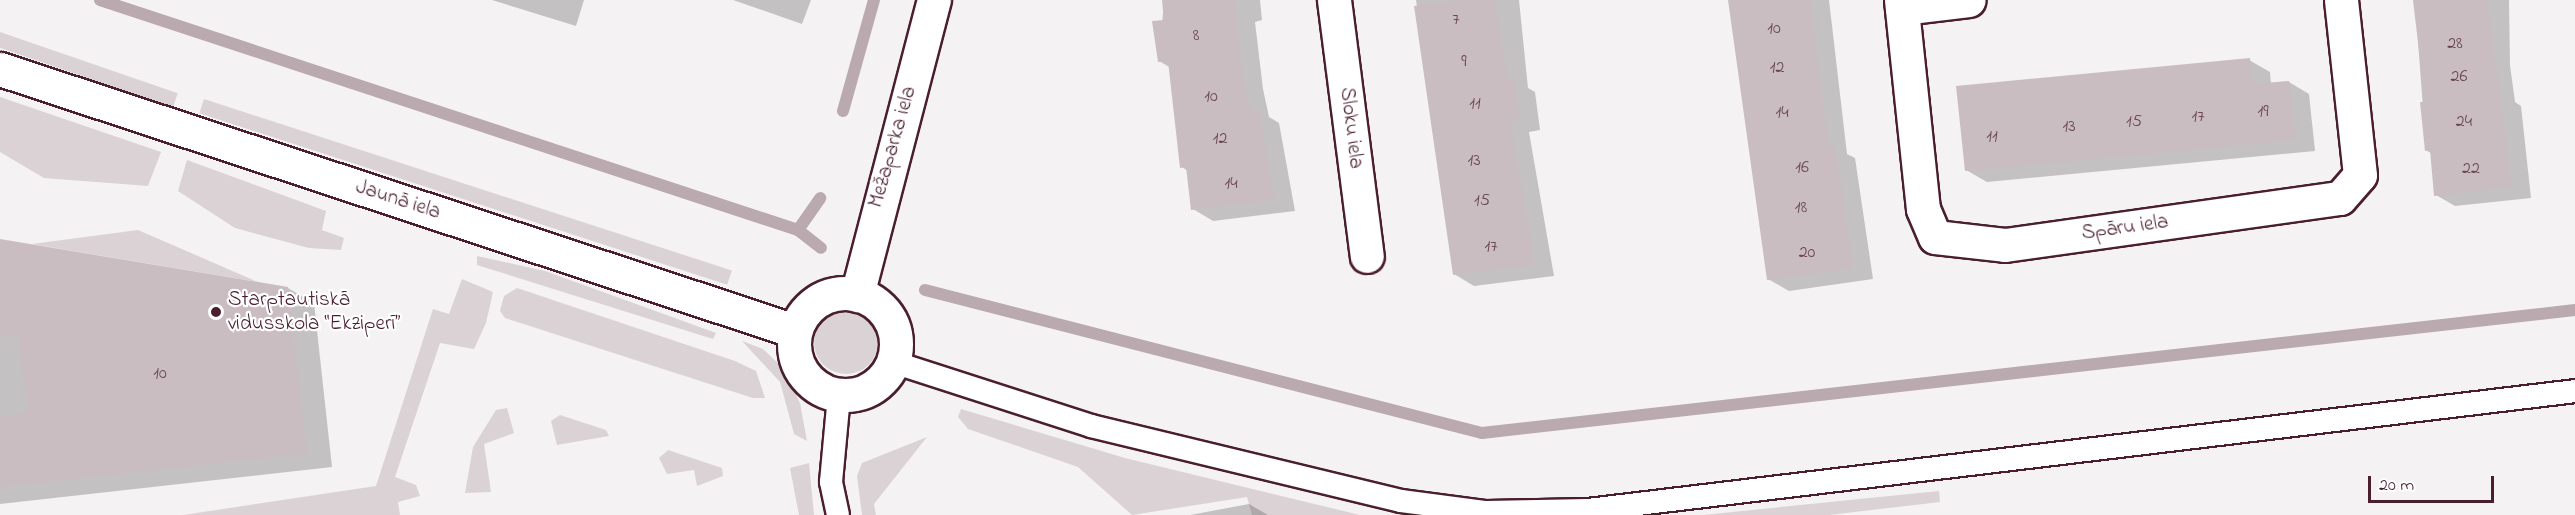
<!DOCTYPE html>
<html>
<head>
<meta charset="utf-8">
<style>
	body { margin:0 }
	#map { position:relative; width:2575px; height:515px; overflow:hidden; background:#f4f2f2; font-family:"Indie Flower",sans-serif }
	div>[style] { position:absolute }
	.green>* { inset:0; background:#dbd2d5; transform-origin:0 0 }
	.round { border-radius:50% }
	.shadow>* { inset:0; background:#0003 }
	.stream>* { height:12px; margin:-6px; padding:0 6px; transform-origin:6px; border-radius:6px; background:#baa9ae }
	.building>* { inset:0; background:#cabdc1 }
	.roads { filter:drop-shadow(2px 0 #4a1f2b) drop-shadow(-2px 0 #4a1f2b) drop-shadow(0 2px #4a1f2b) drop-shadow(0 -2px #4a1f2b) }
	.lane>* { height:22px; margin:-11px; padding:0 11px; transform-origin:11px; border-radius:11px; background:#fff }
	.street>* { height:33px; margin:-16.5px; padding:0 16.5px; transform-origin:16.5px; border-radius:16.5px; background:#fff }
	.street>.ring { margin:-16.5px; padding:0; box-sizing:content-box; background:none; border:33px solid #fff; border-radius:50% }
	.dots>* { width:16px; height:16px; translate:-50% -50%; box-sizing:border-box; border:3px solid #fff; border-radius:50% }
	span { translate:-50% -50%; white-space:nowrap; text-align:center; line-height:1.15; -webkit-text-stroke:4.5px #fff; paint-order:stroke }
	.number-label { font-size:18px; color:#6a4650 }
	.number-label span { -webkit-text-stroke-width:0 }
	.street-label { font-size:21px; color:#4a1f2b }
	.poi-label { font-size:21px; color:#4a1f2b }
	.left { translate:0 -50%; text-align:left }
	.scale { position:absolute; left:2368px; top:476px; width:126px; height:27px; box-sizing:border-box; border:3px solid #4a1f2b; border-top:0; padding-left:8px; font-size:18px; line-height:21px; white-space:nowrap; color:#4a1f2b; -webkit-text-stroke:4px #fff; paint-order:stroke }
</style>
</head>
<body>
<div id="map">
	<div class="green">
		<div style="left:0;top:32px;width:188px;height:15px;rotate:19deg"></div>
		<div style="clip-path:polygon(0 97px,161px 152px,148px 186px,44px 178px,0 152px)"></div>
		<div style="left:204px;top:99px;width:555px;height:15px;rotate:18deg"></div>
		<div style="clip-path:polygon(187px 160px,326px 211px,322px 230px,344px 238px,341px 250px,309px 248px,235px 228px,178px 191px)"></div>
		<div style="clip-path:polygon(138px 230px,258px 282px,32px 244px)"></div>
		<div style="clip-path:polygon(477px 256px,545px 271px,716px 333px,713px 339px,477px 265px)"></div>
		<div style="clip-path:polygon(462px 279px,493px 292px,486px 323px,474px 349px,440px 343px,395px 477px,416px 485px,420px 496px,398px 502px,400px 515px,183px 515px,376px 486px,433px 309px,449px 314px)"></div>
		<div style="clip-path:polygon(517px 288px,735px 361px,756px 371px,765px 398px,753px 398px,505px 318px,500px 311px,504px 296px)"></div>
		<div class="round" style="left:814px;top:310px;width:64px;height:64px"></div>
		<div style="clip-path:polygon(742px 341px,763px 349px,783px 368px,800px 403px,807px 441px,794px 434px,780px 382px)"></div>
		<div style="clip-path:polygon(507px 408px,514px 433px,484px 444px,491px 492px,465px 493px,473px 447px,496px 410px)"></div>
		<div style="clip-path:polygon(961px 409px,1125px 458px,1360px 515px,1252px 515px,1247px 497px,1132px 515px,1078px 467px,968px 429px,958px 417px)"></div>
		<div style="clip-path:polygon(560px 415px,606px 430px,609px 436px,557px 445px,551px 421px)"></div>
		<div style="clip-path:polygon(927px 437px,874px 504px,876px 515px,862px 515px,857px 476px,862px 463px)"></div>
		<div style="clip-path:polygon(668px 450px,722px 468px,723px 476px,697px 486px,694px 470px,667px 474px,659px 458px)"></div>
		<div style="clip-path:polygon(809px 463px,814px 515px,799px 515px,790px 468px)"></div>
		<div style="clip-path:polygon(1939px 491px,1940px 502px,1829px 515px,1703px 515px)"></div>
	</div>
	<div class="shadow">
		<div style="clip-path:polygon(492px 0,584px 0,576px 26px)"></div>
		<div style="clip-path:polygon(733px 0,811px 0,802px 24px)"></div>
		<div style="clip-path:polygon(1164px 0,1260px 0,1262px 20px,1255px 22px,1263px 89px,1269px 117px,1279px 123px,1295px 211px,1213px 221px,1193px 209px,1188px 171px,1182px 167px,1171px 68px,1159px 61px)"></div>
		<div style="clip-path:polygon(1416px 0,1519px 0,1528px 88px,1535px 92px,1540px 130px,1529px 132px,1554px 276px,1474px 286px,1454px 274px)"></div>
		<div style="clip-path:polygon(1729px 0,1829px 0,1847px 154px,1855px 158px,1873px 279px,1789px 291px,1768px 279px)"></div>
		<div style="clip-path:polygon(2415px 0,2509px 0,2510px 65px,2515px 102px,2521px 106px,2531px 198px,2455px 206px,2436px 195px,2432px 154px,2426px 150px)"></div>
		<div style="clip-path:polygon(2249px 60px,2270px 72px,2271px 84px,2289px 82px,2309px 94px,2315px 151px,1987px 182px,1966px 170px)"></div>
		<div style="clip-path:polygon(0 240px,288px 288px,314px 303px,332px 467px,0 504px)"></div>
		<div style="clip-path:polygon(1249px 504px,1268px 515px,1190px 515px)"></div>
	</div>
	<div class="stream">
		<div style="left:100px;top:0;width:735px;rotate:18.24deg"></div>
		<div style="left:798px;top:230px;width:29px;rotate:38deg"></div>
		<div style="left:843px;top:111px;width:115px;rotate:-74.4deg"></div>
		<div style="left:798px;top:230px;width:39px;rotate:-55deg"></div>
		<div style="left:925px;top:290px;width:575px;rotate:14.4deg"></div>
		<div style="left:1482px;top:433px;width:1100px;rotate:-6.42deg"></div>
	</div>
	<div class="building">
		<div style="clip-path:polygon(1162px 0,1234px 0,1243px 76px,1251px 111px,1259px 110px,1275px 200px,1191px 210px,1186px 167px,1180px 168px,1168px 61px,1158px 62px,1152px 21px,1164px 20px)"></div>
		<div style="clip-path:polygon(1467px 0,1494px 0,1508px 80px,1515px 79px,1520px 119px,1510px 121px,1535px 265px,1453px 275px,1414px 6px)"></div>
		<div style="clip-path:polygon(1728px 0,1810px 0,1828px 146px,1835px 145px,1853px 268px,1767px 280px)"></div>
		<div style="clip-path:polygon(2413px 0,2487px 0,2512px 187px,2434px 196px,2430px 150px,2425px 151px,2420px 102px,2425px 102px)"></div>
		<div style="clip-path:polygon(2250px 58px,2253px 84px,2289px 81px,2296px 140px,1965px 171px,1956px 86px)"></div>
		<div style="clip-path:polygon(0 239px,288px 287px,307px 453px,0 487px,0 417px,28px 412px,18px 335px,0 337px)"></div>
	</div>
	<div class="roads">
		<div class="lane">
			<div style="left:893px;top:362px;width:208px;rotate:17.9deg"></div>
			<div style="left:1091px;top:426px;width:319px;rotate:13.6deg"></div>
			<div style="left:1401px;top:501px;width:86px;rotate:7.4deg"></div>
			<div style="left:1486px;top:512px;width:102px;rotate:-1.1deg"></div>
			<div style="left:1588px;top:510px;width:994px;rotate:-6.87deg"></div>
			<div style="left:838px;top:515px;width:34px;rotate:-102deg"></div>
			<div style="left:831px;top:482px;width:86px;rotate:-84.7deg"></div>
		</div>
		<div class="street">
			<div style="left:1334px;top:0;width:258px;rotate:82.7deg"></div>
			<div style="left:1901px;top:0;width:210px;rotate:84deg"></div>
			<div style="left:1923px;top:209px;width:30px;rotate:67deg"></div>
			<div style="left:1935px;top:237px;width:70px;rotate:6.5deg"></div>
			<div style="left:2005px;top:245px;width:338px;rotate:-8deg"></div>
			<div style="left:2340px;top:198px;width:30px;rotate:-49deg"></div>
			<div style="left:2360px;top:175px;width:176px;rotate:-96.2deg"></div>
			<div style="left:1902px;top:8px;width:67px;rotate:-6.8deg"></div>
			<div style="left:0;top:69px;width:837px;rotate:18.24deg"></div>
			<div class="ring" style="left:794px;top:293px;width:69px;height:69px"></div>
			<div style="left:857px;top:295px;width:305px;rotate:-75.4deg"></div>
		</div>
	</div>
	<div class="dots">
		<div style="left:216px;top:312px;background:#4a1f2b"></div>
	</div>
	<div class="number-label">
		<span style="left:1456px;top:20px">7</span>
		<span style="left:1774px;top:29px">10</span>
		<span style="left:1196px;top:36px">8</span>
		<span style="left:2455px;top:44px">28</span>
		<span style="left:1464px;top:62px">9</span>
		<span style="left:1777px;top:68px">12</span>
		<span style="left:2459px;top:77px">26</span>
		<span style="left:1211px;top:97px">10</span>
		<span style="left:1475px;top:104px">11</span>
		<span style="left:2263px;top:112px">19</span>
		<span style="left:1782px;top:113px">14</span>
		<span style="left:2198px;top:117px">17</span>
		<span style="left:2134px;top:122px">15</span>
		<span style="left:2464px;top:122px">24</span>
		<span style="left:2069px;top:127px">13</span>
		<span style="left:1992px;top:137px">11</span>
		<span style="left:1220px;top:139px">12</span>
		<span style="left:1474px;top:161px">13</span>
		<span style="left:1802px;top:168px">16</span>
		<span style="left:2471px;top:169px">22</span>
		<span style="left:1231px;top:184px">14</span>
		<span style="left:1482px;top:201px">15</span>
		<span style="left:1801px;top:208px">18</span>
		<span style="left:1491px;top:247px">17</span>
		<span style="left:1807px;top:253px">20</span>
		<span style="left:160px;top:374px">10</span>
	</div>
	<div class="street-label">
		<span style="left:1351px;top:128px;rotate:83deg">Sloku iela</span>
		<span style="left:893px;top:147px;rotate:-74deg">Mežaparka iela</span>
		<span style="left:398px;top:200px;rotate:18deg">Jaunā iela</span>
		<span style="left:2125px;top:228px;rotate:-8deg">Spāru iela</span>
	</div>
	<div class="poi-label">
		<span class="left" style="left:228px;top:312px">Starptautiskā<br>vidusskola “Ekziperī”</span>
	</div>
	<div class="scale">20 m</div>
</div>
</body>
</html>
